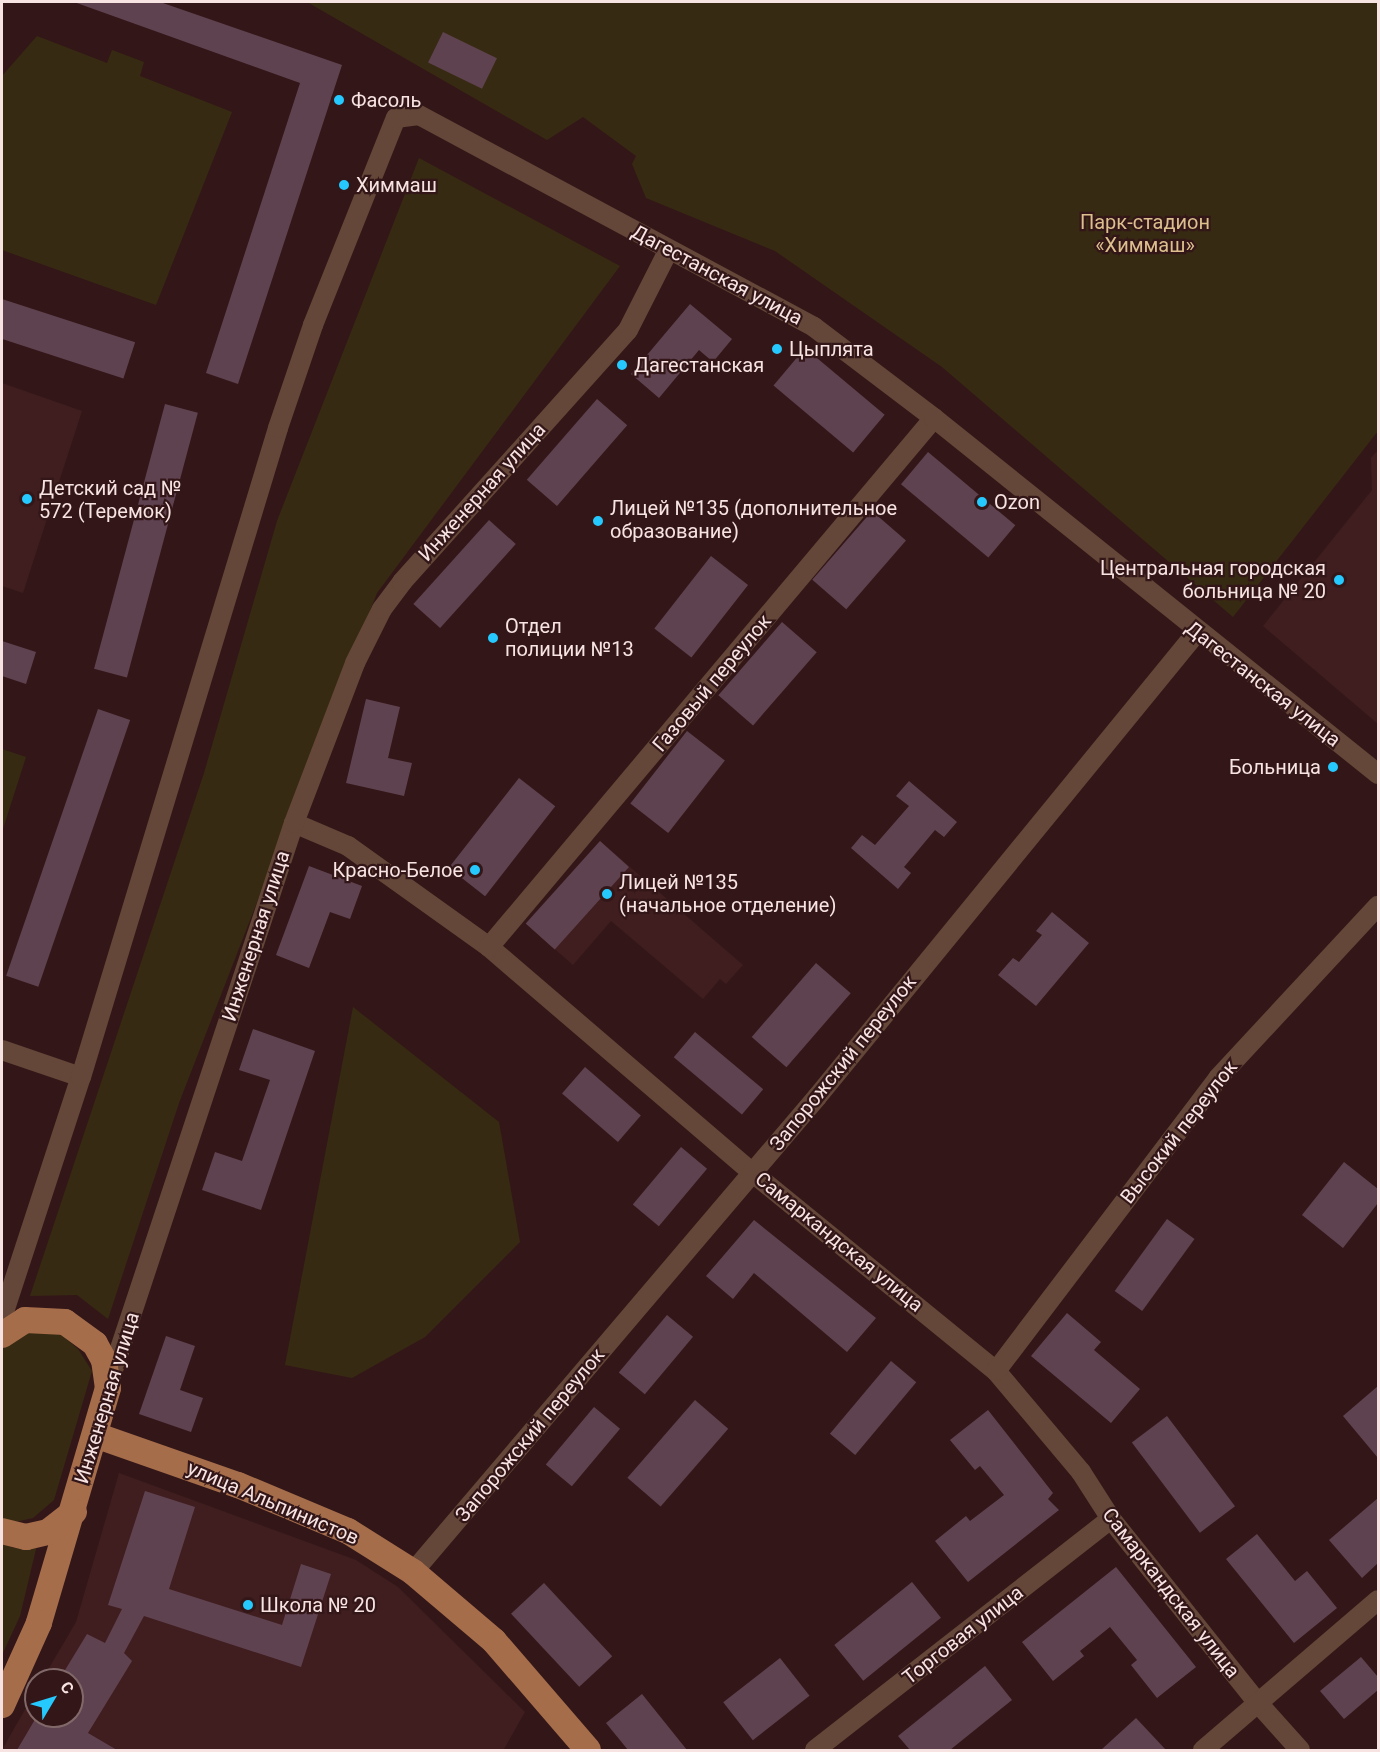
<!DOCTYPE html>
<html>
<head>
<meta charset="utf-8">
<style>
	body { margin:0 }
	#map { position:relative; width:1380px; height:1752px; overflow:hidden; background:#331718; font-family:Roboto,sans-serif }
	div>[style] { position:absolute }
	.built>* { inset:0; background:#401e1f }
	.green>* { inset:0; background:#372a12 }
	.building>* { inset:0; background:#5f4250; transform-origin:0 0 }
	.minor>* { height:20px; margin:-10px; padding:0 10px; transform-origin:10px; border-radius:10px; background:#644738 }
	.major>* { height:26px; margin:-13px; padding:0 13px; transform-origin:13px; border-radius:13px; background:#a66d4b }
	.dots>* { width:16px; height:16px; translate:-50% -50%; box-sizing:border-box; border:3px solid #331718; border-radius:50% }
	span { translate:-50% -50%; white-space:nowrap; text-align:center; line-height:1.15; -webkit-text-stroke:4.5px #331718; paint-order:stroke }
	.poi-label { font-size:20px; color:#f8e3e3 }
	.left { translate:0 -50%; text-align:left }
	.right { translate:-100% -50%; text-align:right }
	.park-label { font-size:20px; color:#dcbf8d }
	.street-label { font-size:20px; color:#f8e3e3 }
	.frame { position:absolute; inset:0; border:3px solid #f8e3e3; pointer-events:none }
	.north { position:absolute; left:24px; top:1668px; width:60px; height:60px; box-sizing:border-box; background:#331718; border:2px solid #826969; border-radius:50%; rotate:52deg; font-size:16px; font-weight:700; line-height:24px; text-align:center; color:#f8e3e3 }
	.north::after { content:''; display:block; margin:auto; width:21px; height:27px; background:#25c9fe; clip-path:polygon(50% 0,100% 100%,50% 72%,0 100%) }
</style>
</head>
<body>
<div id="map">
	<div class="built">
		<div style="clip-path:polygon(2px 383px,82px 411px,23px 593px,2px 586px)"></div>
		<div style="clip-path:polygon(1378px 450px,1378px 724px,1263px 626px,1372px 490px,1371px 458px)"></div>
		<div style="clip-path:polygon(600px 841px,743px 965px,726px 984px,720px 979px,703px 999px,611px 921px,573px 965px,526px 924px)"></div>
		<div style="clip-path:polygon(119px 1473px,356px 1560px,398px 1587px,525px 1712px,504px 1749px,2px 1750px,36px 1690px,36px 1716px,72px 1716px,72px 1680px,42px 1680px,76px 1622px)"></div>
	</div>
	<div class="green">
		<div style="clip-path:polygon(307px 2px,1378px 2px,1378px 431px,1233px 617px,942px 367px,775px 251px,646px 198px,632px 164px,636px 156px,583px 117px,547px 140px)"></div>
		<div style="clip-path:polygon(37px 36px,107px 63px,112px 50px,144px 62px,140px 76px,232px 112px,156px 305px,2px 250px,2px 76px)"></div>
		<div style="clip-path:polygon(419px 158px,620px 266px,377px 593px,179px 1103px,108px 1319px,77px 1295px,30px 1296px,204px 773px,277px 521px)"></div>
		<div style="clip-path:polygon(2px 749px,26px 757px,2px 832px)"></div>
		<div style="clip-path:polygon(353px 1007px,499px 1122px,520px 1242px,425px 1337px,352px 1378px,285px 1365px)"></div>
		<div style="clip-path:polygon(20px 1331px,58px 1332px,78px 1349px,92px 1371px,54px 1500px,33px 1518px,15px 1522px,2px 1519px,2px 1348px)"></div>
		<div style="clip-path:polygon(2px 1544px,14px 1548px,37px 1545px,20px 1616px,2px 1655px)"></div>
	</div>
	<div class="building">
		<div style="clip-path:polygon(74px 2px,160px 2px,342px 65px,238px 384px,206px 373px,300px 83px)"></div>
		<div style="left:443px;top:32px;width:60px;height:34px;rotate:26deg"></div>
		<div style="left:2px;top:299px;width:140px;height:38px;rotate:18deg"></div>
		<div style="clip-path:polygon(690px 304px,732px 339px,713px 362px,699px 350px,659px 398px,631px 374px)"></div>
		<div style="left:805px;top:348px;width:104px;height:49px;rotate:40deg"></div>
		<div style="left:597px;top:399px;width:40px;height:107px;rotate:41deg"></div>
		<div style="left:165px;top:404px;width:34px;height:274px;rotate:15deg"></div>
		<div style="left:928px;top:452px;width:114px;height:42px;rotate:40deg"></div>
		<div style="left:872px;top:511px;width:45px;height:91px;rotate:41deg"></div>
		<div style="left:489px;top:520px;width:36px;height:113px;rotate:42deg"></div>
		<div style="left:711px;top:556px;width:47px;height:92px;rotate:38deg"></div>
		<div style="left:782px;top:622px;width:46px;height:97px;rotate:41deg"></div>
		<div style="clip-path:polygon(2px 641px,36px 652px,26px 684px,2px 676px)"></div>
		<div style="clip-path:polygon(366px 699px,400px 707px,388px 758px,412px 763px,404px 796px,346px 783px)"></div>
		<div style="left:98px;top:709px;width:34px;height:282px;rotate:19deg"></div>
		<div style="left:687px;top:731px;width:48px;height:92px;rotate:38deg"></div>
		<div style="left:519px;top:778px;width:46px;height:114px;rotate:38deg"></div>
		<div style="clip-path:polygon(909px 781px,957px 822px,944px 837px,935px 830px,904px 867px,911px 873px,898px 889px,851px 848px,862px 835px,875px 845px,909px 806px,896px 796px)"></div>
		<div style="left:600px;top:841px;width:39px;height:111px;rotate:42deg"></div>
		<div style="clip-path:polygon(309px 866px,362px 886px,350px 919px,330px 912px,309px 968px,276px 955px)"></div>
		<div style="clip-path:polygon(1052px 912px,1089px 943px,1036px 1006px,998px 975px,1013px 958px,1019px 962px,1042px 935px,1036px 931px)"></div>
		<div style="left:816px;top:963px;width:46px;height:98px;rotate:41deg"></div>
		<div style="clip-path:polygon(253px 1029px,315px 1051px,261px 1210px,202px 1190px,215px 1152px,242px 1161px,270px 1080px,239px 1070px)"></div>
		<div style="left:695px;top:1032px;width:89px;height:33px;rotate:40deg"></div>
		<div style="left:585px;top:1067px;width:74px;height:35px;rotate:41deg"></div>
		<div style="left:681px;top:1147px;width:34px;height:75px;rotate:40deg"></div>
		<div style="clip-path:polygon(1344px 1162px,1378px 1189px,1378px 1203px,1343px 1248px,1302px 1215px)"></div>
		<div style="left:1167px;top:1219px;width:34px;height:89px;rotate:36deg"></div>
		<div style="clip-path:polygon(754px 1220px,876px 1318px,847px 1352px,754px 1273px,733px 1299px,706px 1276px)"></div>
		<div style="clip-path:polygon(1067px 1313px,1101px 1342px,1094px 1350px,1140px 1389px,1111px 1423px,1031px 1356px)"></div>
		<div style="left:667px;top:1315px;width:34px;height:75px;rotate:40deg"></div>
		<div style="clip-path:polygon(166px 1336px,195px 1346px,180px 1390px,203px 1398px,191px 1432px,139px 1414px)"></div>
		<div style="left:891px;top:1361px;width:33px;height:95px;rotate:40deg"></div>
		<div style="clip-path:polygon(1378px 1386px,1378px 1458px,1343px 1416px)"></div>
		<div style="left:695px;top:1400px;width:44px;height:103px;rotate:41deg"></div>
		<div style="left:594px;top:1407px;width:34px;height:75px;rotate:40deg"></div>
		<div style="clip-path:polygon(988px 1410px,1053px 1493px,1048px 1499px,1059px 1510px,968px 1582px,935px 1541px,966px 1516px,970px 1521px,1004px 1495px,980px 1466px,975px 1470px,950px 1440px)"></div>
		<div style="left:1167px;top:1416px;width:113px;height:44px;rotate:53deg"></div>
		<div style="clip-path:polygon(145px 1491px,195px 1507px,169px 1589px,282px 1625px,301px 1564px,331px 1574px,301px 1667px,144px 1616px,124px 1653px,132px 1661px,88px 1733px,117px 1750px,17px 1750px,37px 1716px,72px 1716px,72px 1680px,59px 1680px,87px 1634px,105px 1643px,122px 1609px,108px 1605px)"></div>
		<div style="clip-path:polygon(1378px 1498px,1378px 1563px,1362px 1578px,1329px 1540px)"></div>
		<div style="clip-path:polygon(1257px 1534px,1295px 1581px,1307px 1571px,1337px 1608px,1294px 1643px,1226px 1559px)"></div>
		<div style="clip-path:polygon(1116px 1567px,1196px 1667px,1157px 1698px,1131px 1665px,1137px 1660px,1110px 1627px,1080px 1651px,1084px 1656px,1053px 1681px,1022px 1642px)"></div>
		<div style="left:912px;top:1582px;width:46px;height:100px;rotate:51deg"></div>
		<div style="left:544px;top:1583px;width:100px;height:45px;rotate:47deg"></div>
		<div style="clip-path:polygon(1361px 1657px,1378px 1677px,1378px 1690px,1344px 1719px,1320px 1691px)"></div>
		<div style="left:780px;top:1658px;width:48px;height:72px;rotate:52deg"></div>
		<div style="clip-path:polygon(985px 1666px,1012px 1700px,950px 1750px,910px 1750px,898px 1736px)"></div>
		<div style="clip-path:polygon(642px 1694px,687px 1750px,628px 1750px,606px 1723px)"></div>
		<div style="clip-path:polygon(1136px 1718px,1166px 1750px,1101px 1750px)"></div>
	</div>
	<div class="minor">
		<div style="left:294px;top:823px;width:59px;rotate:23.1deg"></div>
		<div style="left:348px;top:846px;width:173px;rotate:35.6deg"></div>
		<div style="left:489px;top:947px;width:348px;rotate:40.6deg"></div>
		<div style="left:753px;top:1173px;width:313px;rotate:39.2deg"></div>
		<div style="left:996px;top:1371px;width:132px;rotate:49.9deg"></div>
		<div style="left:1081px;top:1472px;width:56px;rotate:57.4deg"></div>
		<div style="left:1111px;top:1519px;width:236px;rotate:51.4deg"></div>
		<div style="left:1258px;top:1703px;width:63px;rotate:48.2deg"></div>
		<div style="left:489px;top:947px;width:691px;rotate:-49.93deg"></div>
		<div style="left:2px;top:1050px;width:83px;rotate:18.9deg"></div>
		<div style="left:2px;top:1318px;width:254px;rotate:-71.9deg"></div>
		<div style="left:81px;top:1077px;width:678px;rotate:-73.11deg"></div>
		<div style="left:278px;top:428px;width:109px;rotate:-71.2deg"></div>
		<div style="left:313px;top:325px;width:223px;rotate:-68.2deg"></div>
		<div style="left:396px;top:118px;width:23px;rotate:-7deg"></div>
		<div style="left:419px;top:115px;width:448px;rotate:28.2deg"></div>
		<div style="left:814px;top:327px;width:151px;rotate:37.2deg"></div>
		<div style="left:934px;top:418px;width:569px;rotate:38.72deg"></div>
		<div style="left:996px;top:1371px;width:368px;rotate:-52.8deg"></div>
		<div style="left:1218px;top:1078px;width:235px;rotate:-47.1deg"></div>
		<div style="left:108px;top:1385px;width:592px;rotate:-71.69deg"></div>
		<div style="left:294px;top:823px;width:171px;rotate:-69.1deg"></div>
		<div style="left:355px;top:663px;width:60px;rotate:-63.4deg"></div>
		<div style="left:382px;top:609px;width:34px;rotate:-53deg"></div>
		<div style="left:402px;top:582px;width:338px;rotate:-48.1deg"></div>
		<div style="left:628px;top:330px;width:89px;rotate:-63.1deg"></div>
		<div style="left:413px;top:1572px;width:624px;rotate:-49.62deg"></div>
		<div style="left:817px;top:1097px;width:601px;rotate:-50.74deg"></div>
		<div style="left:815px;top:1750px;width:375px;rotate:-38deg"></div>
		<div style="left:1203px;top:1750px;width:230px;rotate:-40.6deg"></div>
	</div>
	<div class="major">
		<div style="left:2px;top:1335px;width:27px;rotate:-33deg"></div>
		<div style="left:25px;top:1320px;width:40px;rotate:2.9deg"></div>
		<div style="left:65px;top:1322px;width:37px;rotate:36deg"></div>
		<div style="left:95px;top:1344px;width:18px;rotate:61deg"></div>
		<div style="left:104px;top:1360px;width:28px;rotate:82deg"></div>
		<div style="left:108px;top:1388px;width:245px;rotate:106.4deg"></div>
		<div style="left:39px;top:1623px;width:90px;rotate:114.3deg"></div>
		<div style="left:95px;top:1435px;width:151px;rotate:19.3deg"></div>
		<div style="left:238px;top:1485px;width:119px;rotate:22.7deg"></div>
		<div style="left:348px;top:1531px;width:77px;rotate:32.2deg"></div>
		<div style="left:413px;top:1572px;width:106px;rotate:40.4deg"></div>
		<div style="left:494px;top:1641px;width:144px;rotate:49.2deg"></div>
		<div style="left:2px;top:1531px;width:25px;rotate:14deg"></div>
		<div style="left:26px;top:1537px;width:23px;rotate:-13deg"></div>
		<div style="left:48px;top:1532px;width:33px;rotate:-38deg"></div>
	</div>
	<div class="dots">
		<div style="left:339px;top:100px;background:#25c9fe"></div>
		<div style="left:344px;top:185px;background:#25c9fe"></div>
		<div style="left:777px;top:349px;background:#25c9fe"></div>
		<div style="left:622px;top:365px;background:#25c9fe"></div>
		<div style="left:27px;top:499px;background:#25c9fe"></div>
		<div style="left:982px;top:502px;background:#25c9fe"></div>
		<div style="left:598px;top:521px;background:#25c9fe"></div>
		<div style="left:1339px;top:580px;background:#25c9fe"></div>
		<div style="left:493px;top:638px;background:#25c9fe"></div>
		<div style="left:1333px;top:767px;background:#25c9fe"></div>
		<div style="left:475px;top:870px;background:#25c9fe"></div>
		<div style="left:607px;top:894px;background:#25c9fe"></div>
		<div style="left:248px;top:1605px;background:#25c9fe"></div>
	</div>
	<div class="poi-label">
		<span class="left" style="left:351px;top:100px">Фасоль</span>
		<span class="left" style="left:356px;top:185px">Химмаш</span>
		<span class="left" style="left:789px;top:349px">Цыплята</span>
		<span class="left" style="left:634px;top:365px">Дагестанская</span>
		<span class="left" style="left:39px;top:500px">Детский сад №<br>572 (Теремок)</span>
		<span class="left" style="left:994px;top:502px">Ozon</span>
		<span class="left" style="left:610px;top:520px">Лицей №135 (дополнительное<br>образование)</span>
		<span class="right" style="left:1326px;top:580px">Центральная городская<br>больница № 20</span>
		<span class="left" style="left:505px;top:638px">Отдел<br>полиции №13</span>
		<span class="right" style="left:1321px;top:767px">Больница</span>
		<span class="right" style="left:463px;top:870px">Красно-Белое</span>
		<span class="left" style="left:619px;top:894px">Лицей №135<br>(начальное отделение)</span>
		<span class="left" style="left:260px;top:1605px">Школа № 20</span>
	</div>
	<div class="park-label">
		<span style="left:1145px;top:234px">Парк-стадион<br>«Химмаш»</span>
	</div>
	<div class="street-label">
		<span style="left:717px;top:275px;rotate:28deg">Дагестанская улица</span>
		<span style="left:482px;top:492px;rotate:-48deg">Инженерная улица</span>
		<span style="left:712px;top:683px;rotate:-50deg">Газовый переулок</span>
		<span style="left:1263px;top:684px;rotate:38deg">Дагестанская улица</span>
		<span style="left:256px;top:936px;rotate:-72deg">Инженерная улица</span>
		<span style="left:843px;top:1063px;rotate:-51deg">Запорожский переулок</span>
		<span style="left:1179px;top:1132px;rotate:-52deg">Высокий переулок</span>
		<span style="left:839px;top:1242px;rotate:39deg">Самаркандская улица</span>
		<span style="left:107px;top:1398px;rotate:-73deg">Инженерная улица</span>
		<span style="left:530px;top:1435px;rotate:-50deg">Запорожский переулок</span>
		<span style="left:273px;top:1503px;rotate:23deg">улица Альпинистов</span>
		<span style="left:1171px;top:1593px;rotate:52deg">Самаркандская улица</span>
		<span style="left:963px;top:1635px;rotate:-38deg">Торговая улица</span>
	</div>
	<div class="frame"></div>
	<div class="north">С</div>
</div>
</body>
</html>
